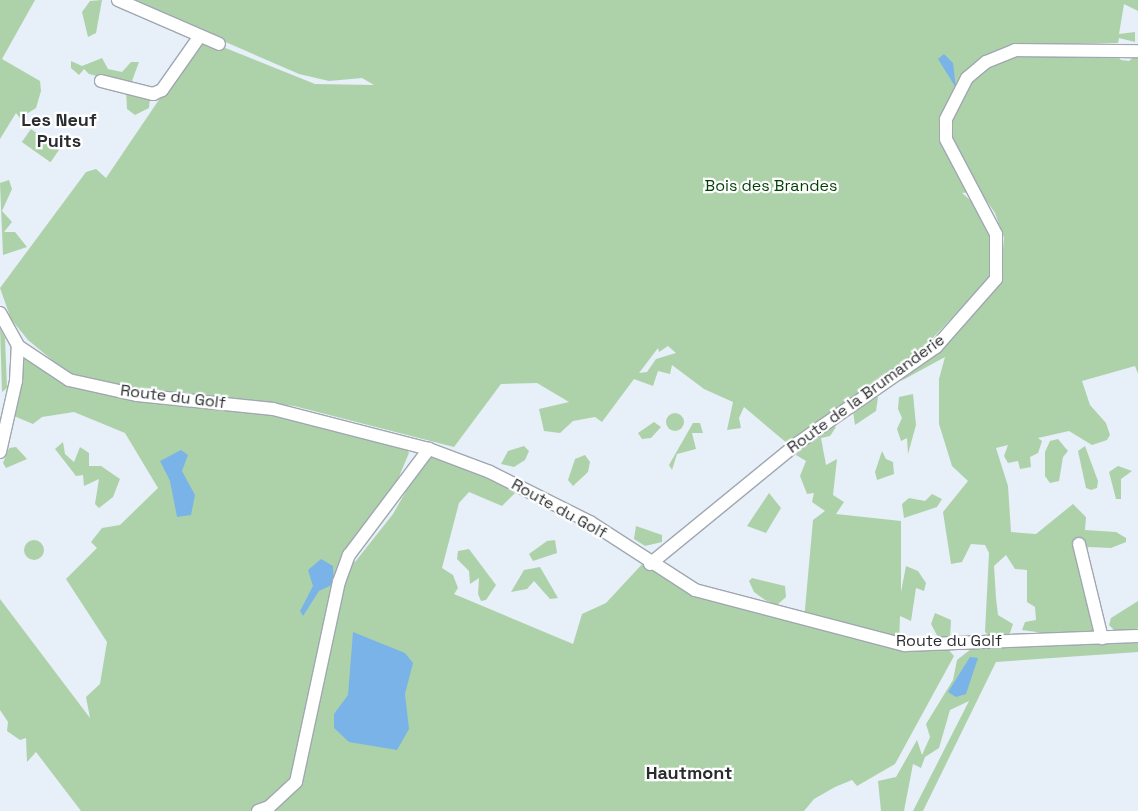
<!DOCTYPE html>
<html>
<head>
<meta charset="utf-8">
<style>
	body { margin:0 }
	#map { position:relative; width:1138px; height:811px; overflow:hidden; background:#e7eff8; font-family:"Space Grotesk",sans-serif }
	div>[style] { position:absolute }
	.green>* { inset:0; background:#add2aa; transform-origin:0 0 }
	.round { border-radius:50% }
	.water>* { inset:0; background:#7ab3e8 }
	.roads { filter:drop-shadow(1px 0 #a0a7b0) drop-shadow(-1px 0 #a0a7b0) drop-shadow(0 1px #a0a7b0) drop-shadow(0 -1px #a0a7b0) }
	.minor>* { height:12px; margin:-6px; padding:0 6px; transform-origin:6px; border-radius:6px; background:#fff }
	span { translate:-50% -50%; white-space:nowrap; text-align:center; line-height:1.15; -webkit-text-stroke:4.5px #fff; paint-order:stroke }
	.park-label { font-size:16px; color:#053f07 }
	.street-label { font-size:16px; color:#2a2d30 }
	.neighbourhood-label { font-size:18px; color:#2a2d30; font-weight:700 }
</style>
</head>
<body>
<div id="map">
	<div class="green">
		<div style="clip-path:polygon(0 0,35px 0,2px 59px,40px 81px,41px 91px,36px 108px,20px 118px,16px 113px,0 139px)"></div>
		<div style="clip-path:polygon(102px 0,96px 33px,88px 37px,82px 12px,90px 1px)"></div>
		<div style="clip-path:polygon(evenodd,129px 0,1138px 0,1138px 11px,1124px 4px,1119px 34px,1135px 32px,1135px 42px,1119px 38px,1118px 43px,1032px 43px,1001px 53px,1113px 50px,1121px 60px,1129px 61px,1138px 53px,1138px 374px,1135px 366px,1082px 381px,1090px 405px,1106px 423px,1110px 435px,1107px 440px,1092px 445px,1069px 431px,1038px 438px,1042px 441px,1038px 453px,1030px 457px,1031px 467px,1020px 469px,1018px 461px,1008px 463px,1004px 456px,1008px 445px,996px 448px,1008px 486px,1011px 532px,1036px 534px,1073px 504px,1086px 517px,1085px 530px,1116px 532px,1126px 538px,1126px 542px,1111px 548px,1089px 547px,1076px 553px,1095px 630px,1089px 635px,1066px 636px,1022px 630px,1025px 622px,1036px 620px,1035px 607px,1027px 602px,1027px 570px,1015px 569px,1006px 555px,994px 566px,996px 598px,998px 615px,1013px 624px,1009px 636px,992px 638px,985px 632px,989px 553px,985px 545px,971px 544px,962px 562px,951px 564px,943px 512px,968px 481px,952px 466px,939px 424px,939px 379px,945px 357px,901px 381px,989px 284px,1002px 259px,1004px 238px,995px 213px,980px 191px,962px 193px,976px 205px,991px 236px,991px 276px,916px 356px,788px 444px,744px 407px,739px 418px,741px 428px,727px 430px,733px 402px,704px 389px,672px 365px,670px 374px,658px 371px,653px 386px,634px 379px,602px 422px,595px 417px,573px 421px,560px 433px,544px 431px,539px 409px,569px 402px,537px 383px,501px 384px,454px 447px,294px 406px,122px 387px,69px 374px,28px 340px,11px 319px,0 288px,86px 172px,96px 169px,106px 178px,196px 45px,213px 43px,315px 84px,374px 85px,362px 78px,329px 81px,299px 74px,129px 0,668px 346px,676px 353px,656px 359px,647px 372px,639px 373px,658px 348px,659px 352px,668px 346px)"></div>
		<div style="clip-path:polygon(102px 58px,108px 69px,122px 72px,131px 62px,139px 62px,132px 81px,150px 97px,149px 108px,135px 115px,127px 109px,126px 90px,116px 81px,89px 74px,84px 69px,79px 75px,71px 68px,71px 61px,82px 66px)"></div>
		<div style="left:31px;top:129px;width:35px;height:16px;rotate:35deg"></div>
		<div style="clip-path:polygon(9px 180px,12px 189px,2px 211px,12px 222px,4px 232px,15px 232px,27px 247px,3px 255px,0 183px)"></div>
		<div style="clip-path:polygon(0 328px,5px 338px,7px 388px,2px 392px)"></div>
		<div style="clip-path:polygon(18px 346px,69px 380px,245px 406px,406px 447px,409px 453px,398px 479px,352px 541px,349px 555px,355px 562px,393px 514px,425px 458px,434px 456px,520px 488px,502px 506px,469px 492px,459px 503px,442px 568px,453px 575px,458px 588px,454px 594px,573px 644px,582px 614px,606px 603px,645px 561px,695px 590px,804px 620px,813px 520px,825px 511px,812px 502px,814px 493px,807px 494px,800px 476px,806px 461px,796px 455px,801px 445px,829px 425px,836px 427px,830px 436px,821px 438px,826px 465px,837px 459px,833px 495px,844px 502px,836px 514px,901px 521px,901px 592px,906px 566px,918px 571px,926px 583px,924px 591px,916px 588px,911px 621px,900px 616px,899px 644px,946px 647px,954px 656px,895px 764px,857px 786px,852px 780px,835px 787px,814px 799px,804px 811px,81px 811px,36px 752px,27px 762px,26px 738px,20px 740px,7px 731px,8px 722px,0 710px,0 599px,90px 718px,86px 697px,100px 684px,107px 642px,66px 579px,97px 548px,91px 542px,102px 528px,120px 525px,158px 488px,125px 433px,74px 412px,42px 417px,33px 424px,9px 414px)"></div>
		<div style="clip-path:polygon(913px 394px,916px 425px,908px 454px,907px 438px,901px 441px,897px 429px,902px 418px,898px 409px,899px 397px)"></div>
		<div style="clip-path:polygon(869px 397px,878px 397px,876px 411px,855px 425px,853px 411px)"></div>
		<div class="round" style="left:666px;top:413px;width:18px;height:18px"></div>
		<div style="clip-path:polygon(654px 422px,661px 427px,651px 438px,642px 439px,638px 433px)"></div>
		<div style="clip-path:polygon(693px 423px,700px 423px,703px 433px,692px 433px,696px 449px,677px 454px,672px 470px,669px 465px)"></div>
		<div style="clip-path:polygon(1058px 439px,1068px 451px,1063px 457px,1059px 481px,1050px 483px,1045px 476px,1045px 452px,1050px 441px)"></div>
		<div style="clip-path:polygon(63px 442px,65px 454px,74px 462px,80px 447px,89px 453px,89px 466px,101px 466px,120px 479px,113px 497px,99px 508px,95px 504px,99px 479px,84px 486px,83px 475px,76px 476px,55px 449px)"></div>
		<div style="clip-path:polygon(524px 446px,529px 451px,525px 460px,514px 467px,501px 464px,508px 451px)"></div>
		<div style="clip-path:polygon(1085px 446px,1098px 481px,1097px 488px,1091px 490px,1086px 488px,1078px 451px)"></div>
		<div style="clip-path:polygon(16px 447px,27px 459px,6px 468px,3px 463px,9px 448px)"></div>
		<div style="clip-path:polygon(882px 451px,886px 459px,893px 462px,894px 474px,877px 480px,875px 472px)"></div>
		<div style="clip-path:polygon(585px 455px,590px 462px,588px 472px,573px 486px,568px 480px,575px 459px)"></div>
		<div style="clip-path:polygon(1118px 466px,1132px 471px,1121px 479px,1121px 499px,1116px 499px,1109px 472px)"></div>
		<div style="clip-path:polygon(769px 493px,781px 508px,766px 533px,747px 526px)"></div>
		<div style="clip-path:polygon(932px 494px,942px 499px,937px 507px,904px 518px,902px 504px,909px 498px,925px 501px)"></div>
		<div style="clip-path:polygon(636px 526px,662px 535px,662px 542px,645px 546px,634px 539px)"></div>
		<div class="round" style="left:24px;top:540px;width:20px;height:20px"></div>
		<div style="clip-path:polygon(555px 540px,557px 553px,533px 561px,529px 554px,547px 541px)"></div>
		<div style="clip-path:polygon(469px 549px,496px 585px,486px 600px,481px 601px,478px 594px,479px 578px,470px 584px,469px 571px,457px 559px,458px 551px)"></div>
		<div style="clip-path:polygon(540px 567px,558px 598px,550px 599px,534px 581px,527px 589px,511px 592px,524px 570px)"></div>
		<div style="clip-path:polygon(752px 578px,785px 586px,786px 597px,777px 605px,765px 600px,754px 592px,749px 581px)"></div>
		<div style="clip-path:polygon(1138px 601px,1138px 628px,1134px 631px,1115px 631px,1109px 625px,1111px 618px)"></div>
		<div style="clip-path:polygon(935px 613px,951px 620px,950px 638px,939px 639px,931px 624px)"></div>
		<div style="clip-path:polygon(1138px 643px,1138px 652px,996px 662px,923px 811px,913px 811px,969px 701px,950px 710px,939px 748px,925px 757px,921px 768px,913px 764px,904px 811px,881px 811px,878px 781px,896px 777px,917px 740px,922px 755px,930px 737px,926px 724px,953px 680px,957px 660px,971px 649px)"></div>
	</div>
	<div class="water">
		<div style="clip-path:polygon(944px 54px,953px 63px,956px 88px,938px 59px)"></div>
		<div style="clip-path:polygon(181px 450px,188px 455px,182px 471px,195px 495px,191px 515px,177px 517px,170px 481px,160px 461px)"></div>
		<div style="clip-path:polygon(321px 559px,333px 566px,334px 584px,319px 591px,303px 616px,300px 611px,313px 586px,308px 570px)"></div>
		<div style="clip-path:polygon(353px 632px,405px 653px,413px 663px,405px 694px,409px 729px,397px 750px,349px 742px,334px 728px,334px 714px,348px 695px)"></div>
		<div style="clip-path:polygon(970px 657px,978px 658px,966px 694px,956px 697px,948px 692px)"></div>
	</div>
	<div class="roads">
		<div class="minor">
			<div style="left:118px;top:0;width:110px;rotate:23.5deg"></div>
			<div style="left:101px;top:81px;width:54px;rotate:14deg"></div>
			<div style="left:153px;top:94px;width:10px;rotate:-24deg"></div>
			<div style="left:162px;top:90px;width:66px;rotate:-54.9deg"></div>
			<div style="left:0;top:313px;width:38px;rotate:61deg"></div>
			<div style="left:18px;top:346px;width:61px;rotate:33.7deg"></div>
			<div style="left:69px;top:380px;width:70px;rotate:12.4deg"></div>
			<div style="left:137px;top:395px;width:137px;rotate:5.9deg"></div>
			<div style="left:273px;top:409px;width:161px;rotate:14.4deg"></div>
			<div style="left:429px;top:449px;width:65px;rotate:20.7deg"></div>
			<div style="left:490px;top:472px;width:112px;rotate:26.6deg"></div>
			<div style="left:590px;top:522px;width:125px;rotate:32.9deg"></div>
			<div style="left:695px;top:590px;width:217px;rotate:14.7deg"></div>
			<div style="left:905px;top:645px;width:233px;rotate:-2.2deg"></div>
			<div style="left:0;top:452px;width:73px;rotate:-77.3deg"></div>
			<div style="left:16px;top:381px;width:35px;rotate:-87deg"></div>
			<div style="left:1079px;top:544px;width:97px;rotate:76.3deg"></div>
			<div style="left:650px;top:564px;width:191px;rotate:-39.3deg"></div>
			<div style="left:798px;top:443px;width:168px;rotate:-34.8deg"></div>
			<div style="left:936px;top:347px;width:91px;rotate:-48.6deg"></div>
			<div style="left:996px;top:279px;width:45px;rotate:-90deg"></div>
			<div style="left:996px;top:234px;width:107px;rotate:-117.8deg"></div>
			<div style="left:946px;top:139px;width:20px;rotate:-90deg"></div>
			<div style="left:946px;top:119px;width:46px;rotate:-62.9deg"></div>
			<div style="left:967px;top:78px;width:25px;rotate:-40deg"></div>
			<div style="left:986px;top:62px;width:31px;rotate:-22deg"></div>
			<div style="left:1015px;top:50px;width:123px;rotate:0.5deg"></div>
			<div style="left:258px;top:811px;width:12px;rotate:-20deg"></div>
			<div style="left:269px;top:807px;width:37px;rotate:-43deg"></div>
			<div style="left:296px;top:782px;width:205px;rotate:-77.9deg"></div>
			<div style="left:339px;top:582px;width:29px;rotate:-70deg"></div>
			<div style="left:349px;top:555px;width:133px;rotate:-53deg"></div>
		</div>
	</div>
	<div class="park-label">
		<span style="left:771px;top:186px">Bois des Brandes</span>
	</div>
	<div class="street-label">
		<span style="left:866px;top:394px;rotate:-36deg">Route de la Brumanderie</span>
		<span style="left:173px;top:397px;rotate:7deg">Route du Golf</span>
		<span style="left:559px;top:509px;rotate:29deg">Route du Golf</span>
		<span style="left:949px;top:641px">Route du Golf</span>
	</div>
	<div class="neighbourhood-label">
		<span style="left:59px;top:131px">Les Neuf<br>Puits</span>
		<span style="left:689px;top:773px">Hautmont</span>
	</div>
</div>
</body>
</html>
